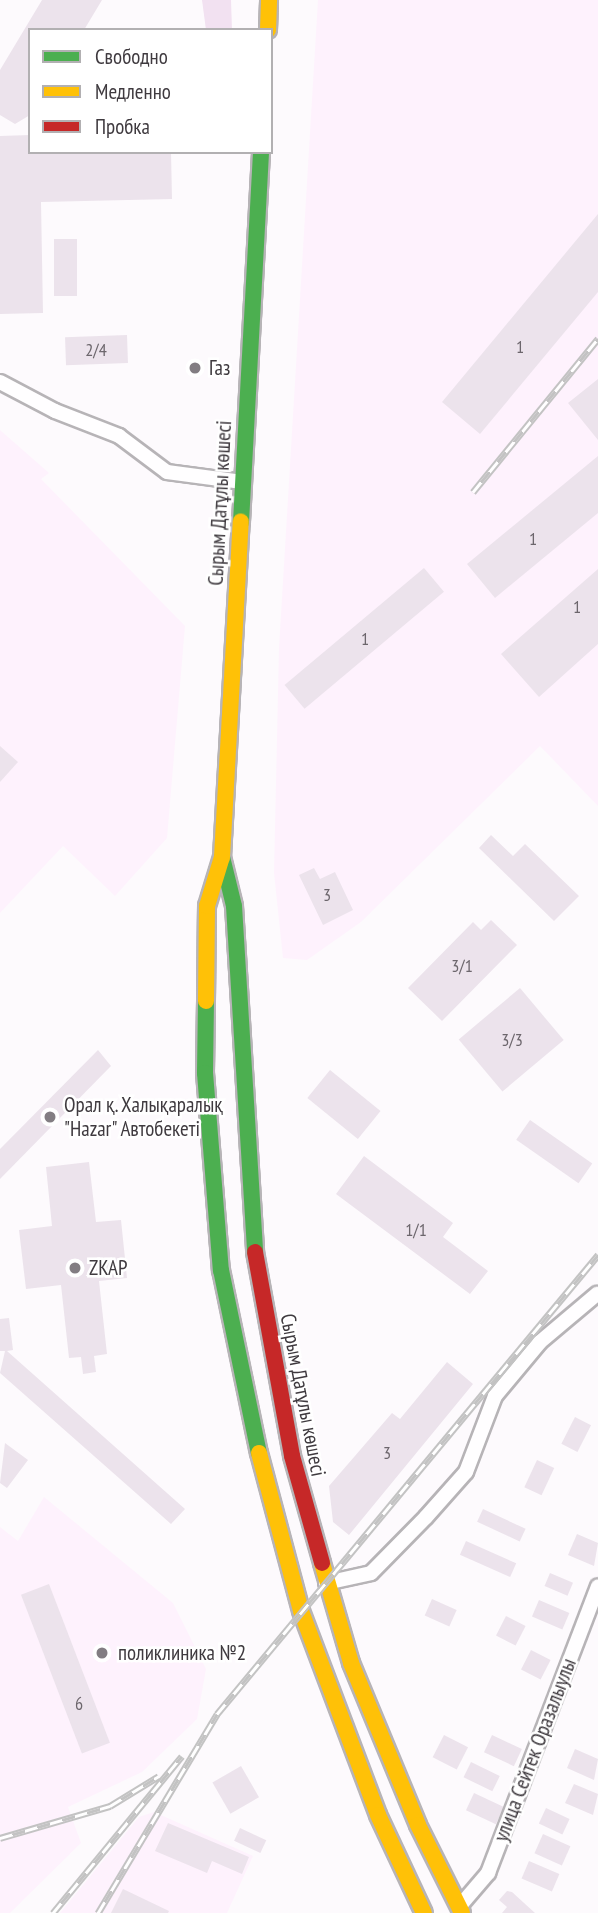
<!DOCTYPE html>
<html>
<head>
<meta charset="utf-8">
<style>
	body { margin:0 }
	#map { position:relative; width:598px; height:1913px; overflow:hidden; background:#fdfafd; font-family:"PT Sans Narrow",sans-serif }
	div>[style] { position:absolute }
	.built>* { inset:0; background:#fef2fd }
	.green>* { inset:0; background:#f2e1f1 }
	.building>* { inset:0; background:#ece3ec; transform-origin:0 0 }
	.roads { filter:drop-shadow(2px 0 #b7b4b7) drop-shadow(-2px 0 #b7b4b7) drop-shadow(0 2px #b7b4b7) drop-shadow(0 -2px #b7b4b7) }
	.street>* { height:14px; margin:-7px; padding:0 7px; transform-origin:7px; border-radius:7px; background:#fffeff }
	.fast>* { height:16px; margin:-8px; padding:0 8px; transform-origin:8px; border-radius:8px; background:#4caf50 }
	.slow>* { height:16px; margin:-8px; padding:0 8px; transform-origin:8px; border-radius:8px; background:#ffc107 }
	.jam>* { height:16px; margin:-8px; padding:0 8px; transform-origin:8px; border-radius:8px; background:#c62828 }
	.rail>* { height:7px; margin-top:-3.5px; transform-origin:0; background:repeating-linear-gradient(90deg,#fff 0 13px,#c3c3c3 0 26px); box-sizing:border-box; border-block:2px solid #c3c3c3 }
	.dots>* { width:19px; height:19px; translate:-50% -50%; box-sizing:border-box; border:4px solid #fff; border-radius:50% }
	span { translate:-50% -50%; white-space:nowrap; text-align:center; line-height:1.15; -webkit-text-stroke:5px #fff; paint-order:stroke }
	.number-label { font-size:18px; color:#6c666c }
	.number-label span { -webkit-text-stroke-width:0 }
	.poi-label { font-size:21px; color:#3f3a3f }
	.left { translate:0 -50%; text-align:left }
	.street-label { font-size:21px; color:#3f3a3f }
	.legend { position:absolute; left:28px; top:28px; width:245px; height:126px; box-sizing:border-box; background:#fff; border:2px solid #b2b0b2; margin:0; padding:9px 12px; list-style:none; font-size:21px; color:#3f3a3f }
	.legend li { display:flex; align-items:center; gap:14px; height:35px }
	.legend b { width:35px; border:2px solid #b2b0b2 }
</style>
</head>
<body>
<div id="map">
	<div class="built">
		<div style="clip-path:polygon(318px 0,598px 0,598px 806px,540px 746px,361px 922px,307px 960px,283px 958px,274px 873px,279px 648px)"></div>
		<div style="clip-path:polygon(0 430px,49px 473px,41px 479px,185px 626px,167px 838px,115px 896px,63px 846px,0 913px)"></div>
		<div style="clip-path:polygon(44px 1497px,173px 1603px,206px 1669px,197px 1719px,142px 1772px,68px 1807px,81px 1843px,10px 1913px,0 1913px,0 1527px,18px 1541px)"></div>
		<div style="clip-path:polygon(154px 1812px,253px 1856px,227px 1913px,60px 1913px,139px 1817px)"></div>
	</div>
	<div class="green">
		<div style="clip-path:polygon(202px 0,231px 0,232px 30px,206px 30px)"></div>
	</div>
	<div class="building">
		<div style="clip-path:polygon(42px 0,102px 0,84px 30px,30px 30px,30px 115px,15px 124px,0 115px,0 70px)"></div>
		<div style="clip-path:polygon(30px 135px,30px 152px,171px 152px,172px 199px,41px 202px,43px 313px,0 314px,0 136px)"></div>
		<div style="clip-path:polygon(598px 214px,598px 292px,480px 434px,442px 402px)"></div>
		<div style="left:54px;top:239px;width:23px;height:57px"></div>
		<div style="left:127px;top:335px;width:28px;height:62px;rotate:88deg"></div>
		<div style="clip-path:polygon(598px 379px,598px 440px,568px 403px)"></div>
		<div style="clip-path:polygon(598px 456px,598px 513px,495px 598px,467px 564px)"></div>
		<div style="left:424px;top:568px;width:31px;height:182px;rotate:50deg"></div>
		<div style="clip-path:polygon(598px 569px,598px 644px,539px 697px,501px 654px)"></div>
		<div style="clip-path:polygon(0 746px,18px 762px,0 782px)"></div>
		<div style="clip-path:polygon(491px 835px,513px 856px,525px 844px,579px 896px,554px 921px,479px 848px)"></div>
		<div style="clip-path:polygon(314px 868px,320px 879px,335px 872px,353px 910px,323px 925px,299px 875px)"></div>
		<div style="clip-path:polygon(491px 920px,517px 945px,442px 1021px,408px 988px,473px 922px,481px 930px)"></div>
		<div style="left:520px;top:988px;width:68px;height:80px;rotate:50deg"></div>
		<div style="clip-path:polygon(98px 1050px,111px 1066px,0 1179px,0 1149px)"></div>
		<div style="left:330px;top:1070px;width:65px;height:36px;rotate:39deg"></div>
		<div style="left:530px;top:1120px;width:76px;height:24px;rotate:35deg"></div>
		<div style="clip-path:polygon(364px 1156px,453px 1223px,443px 1237px,488px 1271px,470px 1294px,336px 1194px)"></div>
		<div style="clip-path:polygon(89px 1162px,96px 1222px,121px 1220px,127px 1278px,99px 1281px,107px 1354px,94px 1356px,96px 1372px,83px 1374px,81px 1357px,69px 1358px,61px 1285px,26px 1289px,19px 1230px,52px 1226px,46px 1167px)"></div>
		<div style="clip-path:polygon(9px 1318px,13px 1350px,7px 1351px,185px 1509px,171px 1524px,0 1373px,5px 1351px,0 1351px,0 1319px)"></div>
		<div style="clip-path:polygon(447px 1362px,473px 1384px,349px 1535px,333px 1522px,329px 1486px,392px 1413px,400px 1419px)"></div>
		<div style="left:575px;top:1417px;width:18px;height:30px;rotate:27deg"></div>
		<div style="clip-path:polygon(5px 1443px,28px 1460px,7px 1488px,0 1483px)"></div>
		<div style="left:537px;top:1460px;width:19px;height:30px;rotate:25deg"></div>
		<div style="left:483px;top:1509px;width:47px;height:14px;rotate:25deg"></div>
		<div style="clip-path:polygon(577px 1534px,598px 1543px,594px 1566px,568px 1555px)"></div>
		<div style="left:466px;top:1541px;width:55px;height:15px;rotate:24deg"></div>
		<div style="left:550px;top:1573px;width:25px;height:14px;rotate:23deg"></div>
		<div style="left:49px;top:1584px;width:170px;height:30px;rotate:69deg"></div>
		<div style="left:432px;top:1599px;width:27px;height:18px;rotate:24deg"></div>
		<div style="left:539px;top:1600px;width:33px;height:18px;rotate:23deg"></div>
		<div style="left:506px;top:1616px;width:22px;height:22px;rotate:27deg"></div>
		<div style="left:531px;top:1650px;width:22px;height:22px;rotate:27deg"></div>
		<div style="left:444px;top:1735px;width:27px;height:25px;rotate:27deg"></div>
		<div style="left:492px;top:1735px;width:33px;height:19px;rotate:25deg"></div>
		<div style="clip-path:polygon(575px 1749px,598px 1759px,594px 1780px,567px 1768px)"></div>
		<div style="left:471px;top:1762px;width:32px;height:17px;rotate:26deg"></div>
		<div style="left:241px;top:1766px;width:36px;height:33px;rotate:60deg"></div>
		<div style="clip-path:polygon(574px 1784px,598px 1794px,593px 1815px,565px 1803px)"></div>
		<div style="left:474px;top:1793px;width:33px;height:19px;rotate:25deg"></div>
		<div style="left:546px;top:1808px;width:26px;height:17px;rotate:25deg"></div>
		<div style="clip-path:polygon(168px 1823px,249px 1857px,242px 1874px,212px 1861px,207px 1873px,155px 1851px)"></div>
		<div style="left:240px;top:1828px;width:29px;height:14px;rotate:25deg"></div>
		<div style="left:543px;top:1834px;width:30px;height:21px;rotate:24deg"></div>
		<div style="left:529px;top:1861px;width:33px;height:19px;rotate:23deg"></div>
		<div style="clip-path:polygon(123px 1889px,169px 1911px,168px 1913px,111px 1913px)"></div>
		<div style="clip-path:polygon(507px 1891px,512px 1892px,535px 1913px,502px 1913px,507px 1907px,499px 1900px)"></div>
	</div>
	<div class="roads">
		<div class="street">
			<div style="left:0;top:382px;width:62px;rotate:27.8deg"></div>
			<div style="left:55px;top:411px;width:69px;rotate:21.3deg"></div>
			<div style="left:119px;top:436px;width:60px;rotate:36.9deg"></div>
			<div style="left:167px;top:472px;width:76px;rotate:7.6deg"></div>
			<div style="left:326px;top:1583px;width:46px;rotate:-12.5deg"></div>
			<div style="left:371px;top:1573px;width:78px;rotate:-45.5deg"></div>
			<div style="left:426px;top:1517px;width:60px;rotate:-48.4deg"></div>
			<div style="left:466px;top:1472px;width:81px;rotate:-69.1deg"></div>
			<div style="left:495px;top:1396px;width:70px;rotate:-50.2deg"></div>
			<div style="left:540px;top:1342px;width:75px;rotate:-40.1deg"></div>
			<div style="left:459px;top:1907px;width:45px;rotate:-49.5deg"></div>
			<div style="left:488px;top:1873px;width:307px;rotate:-69deg"></div>
		</div>
		<div class="fast">
			<div style="left:241px;top:522px;width:371px;rotate:-86.9deg"></div>
			<div style="left:222px;top:857px;width:50px;rotate:76.2deg"></div>
			<div style="left:234px;top:906px;width:347px;rotate:86.5deg"></div>
			<div style="left:206px;top:1001px;width:72px;rotate:90.8deg"></div>
			<div style="left:205px;top:1073px;width:198px;rotate:85.4deg"></div>
			<div style="left:221px;top:1270px;width:187px;rotate:78.3deg"></div>
		</div>
		<div class="slow">
			<div style="left:268px;top:30px;width:30px;rotate:-88deg"></div>
			<div style="left:206px;top:1001px;width:95px;rotate:-89.4deg"></div>
			<div style="left:207px;top:906px;width:51px;rotate:-73deg"></div>
			<div style="left:222px;top:857px;width:336px;rotate:-86.8deg"></div>
			<div style="left:259px;top:1453px;width:163px;rotate:75.1deg"></div>
			<div style="left:301px;top:1611px;width:218px;rotate:69.3deg"></div>
			<div style="left:378px;top:1815px;width:108px;rotate:64.9deg"></div>
			<div style="left:322px;top:1563px;width:104px;rotate:73.8deg"></div>
			<div style="left:351px;top:1663px;width:175px;rotate:67.5deg"></div>
			<div style="left:418px;top:1825px;width:98px;rotate:63.4deg"></div>
		</div>
		<div class="jam">
			<div style="left:255px;top:1252px;width:207px;rotate:79.7deg"></div>
			<div style="left:292px;top:1456px;width:111px;rotate:74.3deg"></div>
		</div>
	</div>
	<div class="rail">
		<div style="left:473px;top:492px;width:198px;rotate:-50.8deg"></div>
		<div style="left:0;top:1838px;width:115px;rotate:-16.2deg"></div>
		<div style="left:110px;top:1806px;width:57px;rotate:-31.5deg"></div>
		<div style="left:53px;top:1913px;width:203px;rotate:-50.6deg"></div>
		<div style="left:98px;top:1913px;width:232px;rotate:-59.1deg"></div>
		<div style="left:217px;top:1714px;width:597px;rotate:-50.31deg"></div>
	</div>
	<div class="dots">
		<div style="left:195px;top:368px;background:#827d82"></div>
		<div style="left:50px;top:1117px;background:#827d82"></div>
		<div style="left:75px;top:1268px;background:#827d82"></div>
		<div style="left:102px;top:1653px;background:#827d82"></div>
	</div>
	<div class="number-label">
		<span style="left:520px;top:347px">1</span>
		<span style="left:96px;top:350px">2/4</span>
		<span style="left:533px;top:539px">1</span>
		<span style="left:577px;top:607px">1</span>
		<span style="left:365px;top:639px">1</span>
		<span style="left:327px;top:895px">3</span>
		<span style="left:462px;top:966px">3/1</span>
		<span style="left:512px;top:1040px">3/3</span>
		<span style="left:416px;top:1230px">1/1</span>
		<span style="left:387px;top:1453px">3</span>
		<span style="left:79px;top:1704px">6</span>
	</div>
	<div class="poi-label">
		<span class="left" style="left:209px;top:368px">Газ</span>
		<span class="left" style="left:64px;top:1117px">Орал қ. Халықаралық<br>"Hazar" Автобекеті</span>
		<span class="left" style="left:89px;top:1268px">ZKAP</span>
		<span class="left" style="left:118px;top:1653px">поликлиника №2</span>
	</div>
	<div class="street-label">
		<span style="left:220px;top:503px;rotate:-87deg">Сырым Датұлы көшесі</span>
		<span style="left:303px;top:1395px;rotate:79deg">Сырым Датұлы көшесі</span>
		<span style="left:535px;top:1750px;rotate:-69deg">улица Сейтек Оразалыулы</span>
	</div>
	<ul class="legend">
	<li><b style="height:9px;background:#4caf50"></b>Свободно</li>
	<li><b style="height:9px;background:#ffc107"></b>Медленно</li>
	<li><b style="height:9px;background:#c62828"></b>Пробка</li>
	</ul>
</div>
</body>
</html>
